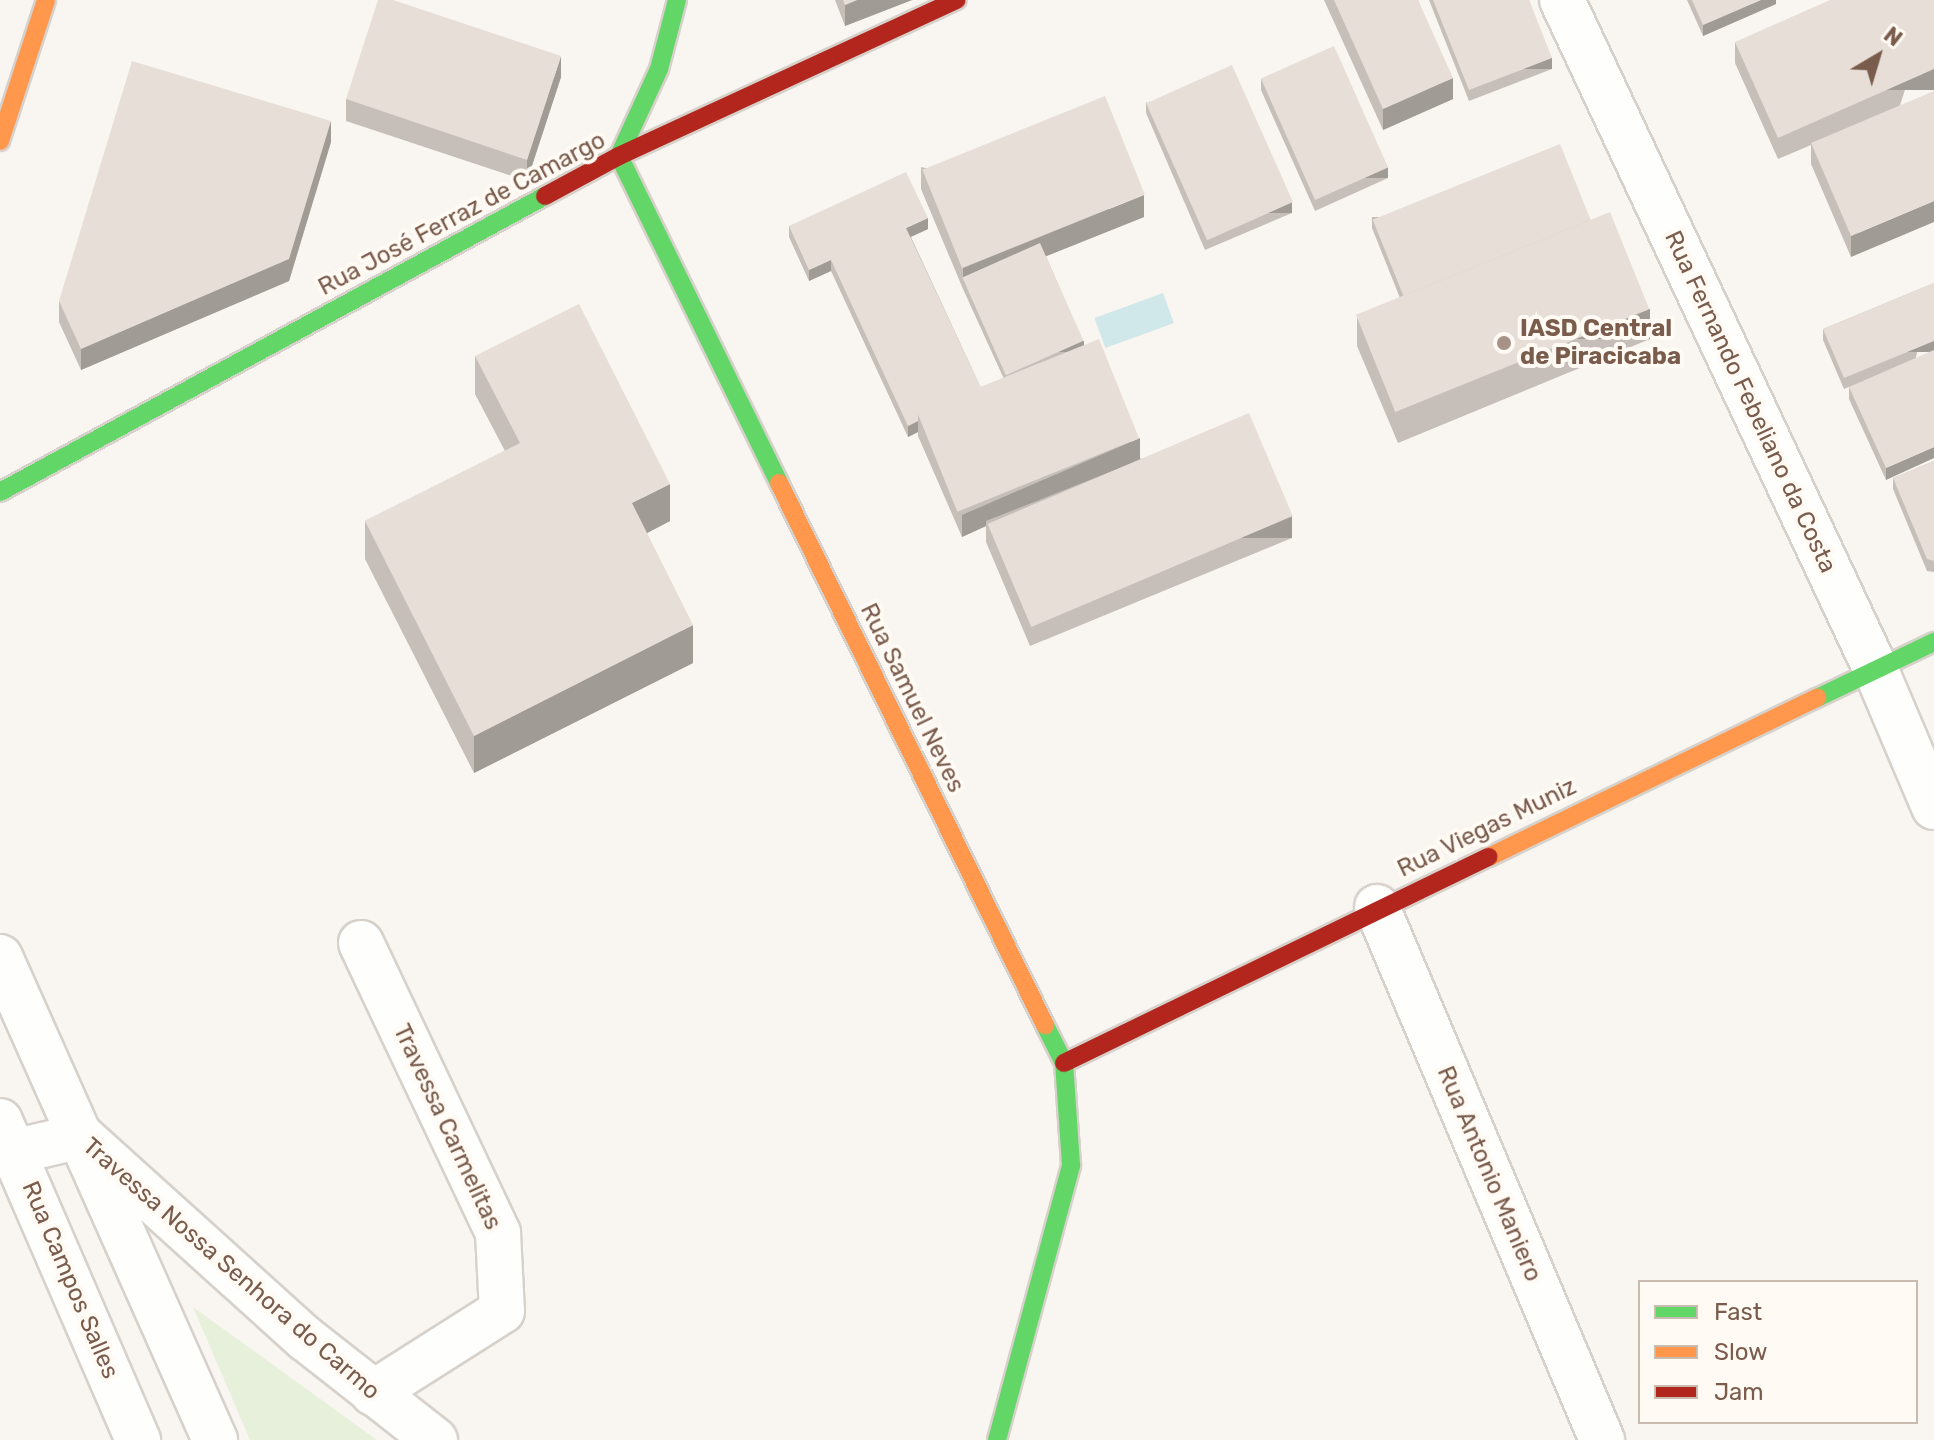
<!DOCTYPE html>
<html>
<head>
<meta charset="utf-8">
<style>
	body { margin:0 }
	#map { position:relative; width:1934px; height:1440px; overflow:hidden; background:#f9f5f0; font-family:Rubik,sans-serif }
	div>[style] { position:absolute }
	.green>* { inset:0; background:#e7f0db }
	.water>* { inset:0; background:#d0e8ea; transform-origin:0 0 }
	.roads { filter:drop-shadow(2px 0 #d7d1cb) drop-shadow(-2px 0 #d7d1cb) drop-shadow(0 2px #d7d1cb) drop-shadow(0 -2px #d7d1cb) }
	.street>* { height:44px; margin:-22px; padding:0 22px; transform-origin:22px; border-radius:22px; background:#fefefd }
	.fast>* { height:18px; margin:-9px; padding:0 9px; transform-origin:9px; border-radius:9px; background:#63d668 }
	.slow>* { height:18px; margin:-9px; padding:0 9px; transform-origin:9px; border-radius:9px; background:#ff974d }
	.jam>* { height:18px; margin:-9px; padding:0 9px; transform-origin:9px; border-radius:9px; background:#b3261e }
	.wall>* { inset:0; background:#c6bfb9 }
	.shaded-wall>* { inset:0; background:#a19b96; transform-origin:0 0 }
	.building>* { inset:0; background:#e6ded7; transform-origin:0 0 }
	.dots>* { width:22px; height:22px; translate:-50% -50%; box-sizing:border-box; border:4px solid #fffaf3; border-radius:50% }
	span { translate:-50% -50%; white-space:nowrap; text-align:center; line-height:1.15; -webkit-text-stroke:8px #fffaf3; paint-order:stroke }
	.street-label { font-size:24px; color:#7a5c4d }
	.poi-label { font-size:24px; color:#7a5c4d; font-weight:700 }
	.left { translate:0 -50%; text-align:left }
	.legend { position:absolute; left:1638px; top:1280px; width:280px; height:144px; box-sizing:border-box; background:#fffaf3; border:2px solid #cabbb1; margin:0; padding:10px 14px; list-style:none; font-size:24px; color:#7a5c4d }
	.legend li { display:flex; align-items:center; gap:16px; height:40px }
	.legend b { width:40px; border:2px solid #cabbb1 }
	.north { position:absolute; left:1838px; top:16px; width:80px; height:80px; -webkit-text-stroke:6px #fffaf3; paint-order:stroke; rotate:38deg; font-size:22px; font-weight:700; line-height:32px; text-align:center; color:#7a5c4d }
	.north::after { content:''; display:block; margin:auto; width:28px; height:36px; background:#7a5c4d; clip-path:polygon(50% 0,100% 100%,50% 72%,0 100%) }
</style>
</head>
<body>
<div id="map">
	<div class="green">
		<div style="clip-path:polygon(193px 1307px,377px 1440px,250px 1440px)"></div>
	</div>
	<div class="water">
		<div style="left:1163px;top:293px;width:32px;height:73px;rotate:70deg"></div>
	</div>
	<div class="roads">
		<div class="street">
			<div style="left:1562px;top:0;width:738px;rotate:64.89deg"></div>
			<div style="left:1875px;top:668px;width:151px;rotate:67deg"></div>
			<div style="left:1377px;top:907px;width:579px;rotate:67.11deg"></div>
			<div style="left:361px;top:943px;width:321px;rotate:64.7deg"></div>
			<div style="left:498px;top:1233px;width:78px;rotate:87.1deg"></div>
			<div style="left:502px;top:1311px;width:153px;rotate:147.6deg"></div>
			<div style="left:0;top:957px;width:529px;rotate:66deg"></div>
			<div style="left:0;top:1121px;width:348px;rotate:66.6deg"></div>
			<div style="left:0;top:1155px;width:83px;rotate:-13.2deg"></div>
			<div style="left:81px;top:1136px;width:303px;rotate:42.1deg"></div>
			<div style="left:306px;top:1339px;width:164px;rotate:38.1deg"></div>
		</div>
		<div class="fast">
			<div style="left:677px;top:0;width:71px;rotate:104.6deg"></div>
			<div style="left:659px;top:69px;width:96px;rotate:114.7deg"></div>
			<div style="left:619px;top:156px;width:364px;rotate:63.9deg"></div>
			<div style="left:0;top:492px;width:620px;rotate:-28.51deg"></div>
			<div style="left:1817px;top:698px;width:130px;rotate:-25.6deg"></div>
			<div style="left:997px;top:1440px;width:285px;rotate:-74.9deg"></div>
			<div style="left:1071px;top:1165px;width:102px;rotate:-93.9deg"></div>
			<div style="left:1064px;top:1063px;width:42px;rotate:-116.6deg"></div>
		</div>
		<div class="slow">
			<div style="left:0;top:141px;width:148px;rotate:-71.9deg"></div>
			<div style="left:779px;top:483px;width:604px;rotate:63.86deg"></div>
			<div style="left:1489px;top:857px;width:365px;rotate:-25.9deg"></div>
		</div>
		<div class="jam">
			<div style="left:545px;top:196px;width:84px;rotate:-28.4deg"></div>
			<div style="left:619px;top:156px;width:372px;rotate:-24.8deg"></div>
			<div style="left:1064px;top:1063px;width:472px;rotate:-25.9deg"></div>
		</div>
	</div>
	<div class="wall">
		<div style="clip-path:polygon(835px 0,912px 0,845px 26px)"></div>
		<div style="clip-path:polygon(1324px 0,1418px 0,1453px 99px,1383px 130px)"></div>
		<div style="clip-path:polygon(1429px 0,1529px 0,1552px 69px,1469px 101px)"></div>
		<div style="clip-path:polygon(1687px 0,1776px 0,1776px 4px,1703px 36px)"></div>
		<div style="clip-path:polygon(1934px 0,1851px 257px,1811px 164px,1811px 145px,1778px 159px,1735px 63px,1735px 42px)"></div>
		<div style="clip-path:polygon(561px 77px,527px 181px,346px 121px,346px 99px)"></div>
		<div style="clip-path:polygon(1261px 79px,1388px 178px,1315px 211px,1261px 90px)"></div>
		<div style="clip-path:polygon(1146px 102px,1292px 213px,1205px 250px,1146px 113px)"></div>
		<div style="clip-path:polygon(331px 142px,289px 281px,81px 370px,59px 322px,59px 301px)"></div>
		<div style="clip-path:polygon(921px 167px,1144px 217px,1046px 256px,1084px 345px,1140px 458px,1292px 538px,1030px 646px,986px 542px,986px 526px,962px 537px,918px 436px,918px 432px,908px 437px,831px 271px,809px 281px,789px 237px,789px 226px,928px 229px,911px 237px,981px 388px,1004px 379px,963px 289px,921px 189px)"></div>
		<div style="clip-path:polygon(1372px 217px,1590px 220px,1650px 339px,1398px 443px,1357px 346px,1357px 316px,1400px 298px,1372px 228px)"></div>
		<div style="clip-path:polygon(1934px 283px,1886px 480px,1849px 399px,1849px 387px,1858px 383px,1844px 389px,1823px 340px,1823px 329px)"></div>
		<div style="clip-path:polygon(475px 356px,670px 521px,647px 533px,693px 663px,474px 773px,365px 559px,365px 521px,505px 451px,475px 394px)"></div>
		<div style="clip-path:polygon(1934px 461px,1934px 572px,1927px 571px,1893px 489px,1893px 478px)"></div>
	</div>
	<div class="shaded-wall">
		<div style="clip-path:polygon(857px 0,912px 0,845px 26px,845px 5px)"></div>
		<div style="clip-path:polygon(1761px 0,1776px 0,1776px 4px,1703px 36px,1703px 25px)"></div>
		<div style="clip-path:polygon(561px 56px,561px 77px,527px 181px,527px 160px)"></div>
		<div style="left:1552px;top:58px;width:11px;height:89px;rotate:90deg"></div>
		<div style="left:1934px;top:69px;width:21px;height:171px;rotate:90deg"></div>
		<div style="clip-path:polygon(1453px 78px,1453px 99px,1383px 130px,1383px 109px)"></div>
		<div style="clip-path:polygon(331px 121px,331px 142px,289px 281px,81px 370px,81px 349px)"></div>
		<div style="left:1388px;top:167px;width:11px;height:80px;rotate:90deg"></div>
		<div style="clip-path:polygon(1144px 195px,1144px 217px,967px 288px,963px 278px,963px 268px)"></div>
		<div style="clip-path:polygon(1934px 201px,1934px 222px,1851px 257px,1851px 236px)"></div>
		<div style="left:1292px;top:202px;width:11px;height:95px;rotate:90deg"></div>
		<div style="clip-path:polygon(928px 218px,928px 229px,906px 239px,906px 228px)"></div>
		<div style="clip-path:polygon(831px 260px,831px 271px,809px 281px,809px 270px)"></div>
		<div style="left:1650px;top:309px;width:30px;height:272px;rotate:90deg"></div>
		<div style="left:1084px;top:341px;width:11px;height:84px;rotate:90deg"></div>
		<div style="left:1934px;top:341px;width:11px;height:97px;rotate:90deg"></div>
		<div style="clip-path:polygon(918px 421px,918px 432px,908px 437px,908px 426px)"></div>
		<div style="clip-path:polygon(1140px 438px,1140px 460px,986px 521px,986px 526px,962px 537px,962px 515px)"></div>
		<div style="clip-path:polygon(1934px 447px,1934px 458px,1886px 480px,1886px 468px)"></div>
		<div style="clip-path:polygon(670px 484px,670px 521px,632px 541px,632px 503px)"></div>
		<div style="left:1292px;top:516px;width:22px;height:284px;rotate:90deg"></div>
		<div style="clip-path:polygon(693px 625px,693px 663px,474px 773px,474px 736px)"></div>
	</div>
	<div class="building">
		<div style="clip-path:polygon(378px 0,393px 0,561px 56px,527px 160px,346px 99px)"></div>
		<div style="clip-path:polygon(843px 0,857px 0,845px 5px)"></div>
		<div style="clip-path:polygon(1334px 0,1418px 0,1453px 78px,1383px 109px)"></div>
		<div style="clip-path:polygon(1433px 0,1529px 0,1552px 58px,1469px 90px)"></div>
		<div style="clip-path:polygon(1692px 0,1761px 0,1703px 25px)"></div>
		<div style="clip-path:polygon(1830px 0,1934px 0,1934px 69px,1778px 138px,1735px 42px)"></div>
		<div style="left:1334px;top:46px;width:133px;height:80px;rotate:66deg"></div>
		<div style="clip-path:polygon(132px 61px,331px 121px,289px 259px,81px 349px,59px 301px)"></div>
		<div style="left:1232px;top:65px;width:150px;height:94px;rotate:66deg"></div>
		<div style="clip-path:polygon(1934px 91px,1934px 201px,1851px 236px,1811px 143px)"></div>
		<div style="left:1105px;top:96px;width:106px;height:197px;rotate:68deg"></div>
		<div style="left:1560px;top:144px;width:82px;height:202px;rotate:68deg"></div>
		<div style="clip-path:polygon(906px 172px,928px 218px,906px 228px,981px 388px,918px 415px,918px 421px,908px 426px,831px 260px,809px 270px,789px 226px)"></div>
		<div style="left:1610px;top:212px;width:105px;height:274px;rotate:68deg"></div>
		<div style="left:1040px;top:243px;width:107px;height:85px;rotate:66deg"></div>
		<div style="clip-path:polygon(1934px 283px,1934px 341px,1844px 378px,1823px 329px)"></div>
		<div style="clip-path:polygon(579px 304px,670px 484px,632px 503px,693px 625px,474px 736px,365px 521px,520px 443px,475px 356px)"></div>
		<div style="left:1099px;top:339px;width:107px;height:196px;rotate:68deg"></div>
		<div style="clip-path:polygon(1934px 350px,1934px 447px,1886px 468px,1849px 387px)"></div>
		<div style="left:1249px;top:413px;width:112px;height:284px;rotate:67deg"></div>
		<div style="clip-path:polygon(1934px 461px,1934px 561px,1927px 559px,1893px 478px)"></div>
	</div>
	<div class="dots">
		<div style="left:1504px;top:343px;background:#a69286"></div>
	</div>
	<div class="street-label">
		<span style="left:462px;top:214px;rotate:-28deg">Rua José Ferraz de Camargo</span>
		<span style="left:1750px;top:402px;rotate:65deg">Rua Fernando Febeliano da Costa</span>
		<span style="left:912px;top:698px;rotate:64deg">Rua Samuel Neves</span>
		<span style="left:1487px;top:828px;rotate:-26deg">Rua Viegas Muniz</span>
		<span style="left:447px;top:1127px;rotate:65deg">Travessa Carmelitas</span>
		<span style="left:1489px;top:1174px;rotate:67deg">Rua Antonio Maniero</span>
		<span style="left:231px;top:1269px;rotate:41deg">Travessa Nossa Senhora do Carmo</span>
		<span style="left:70px;top:1280px;rotate:67deg">Rua Campos Salles</span>
	</div>
	<div class="poi-label">
		<span class="left" style="left:1520px;top:343px">IASD Central<br>de Piracicaba</span>
	</div>
	<ul class="legend">
	<li><b style="height:10px;background:#63d668"></b>Fast</li>
	<li><b style="height:10px;background:#ff974d"></b>Slow</li>
	<li><b style="height:10px;background:#b3261e"></b>Jam</li>
	</ul>
	<div class="north">N</div>
</div>
</body>
</html>
